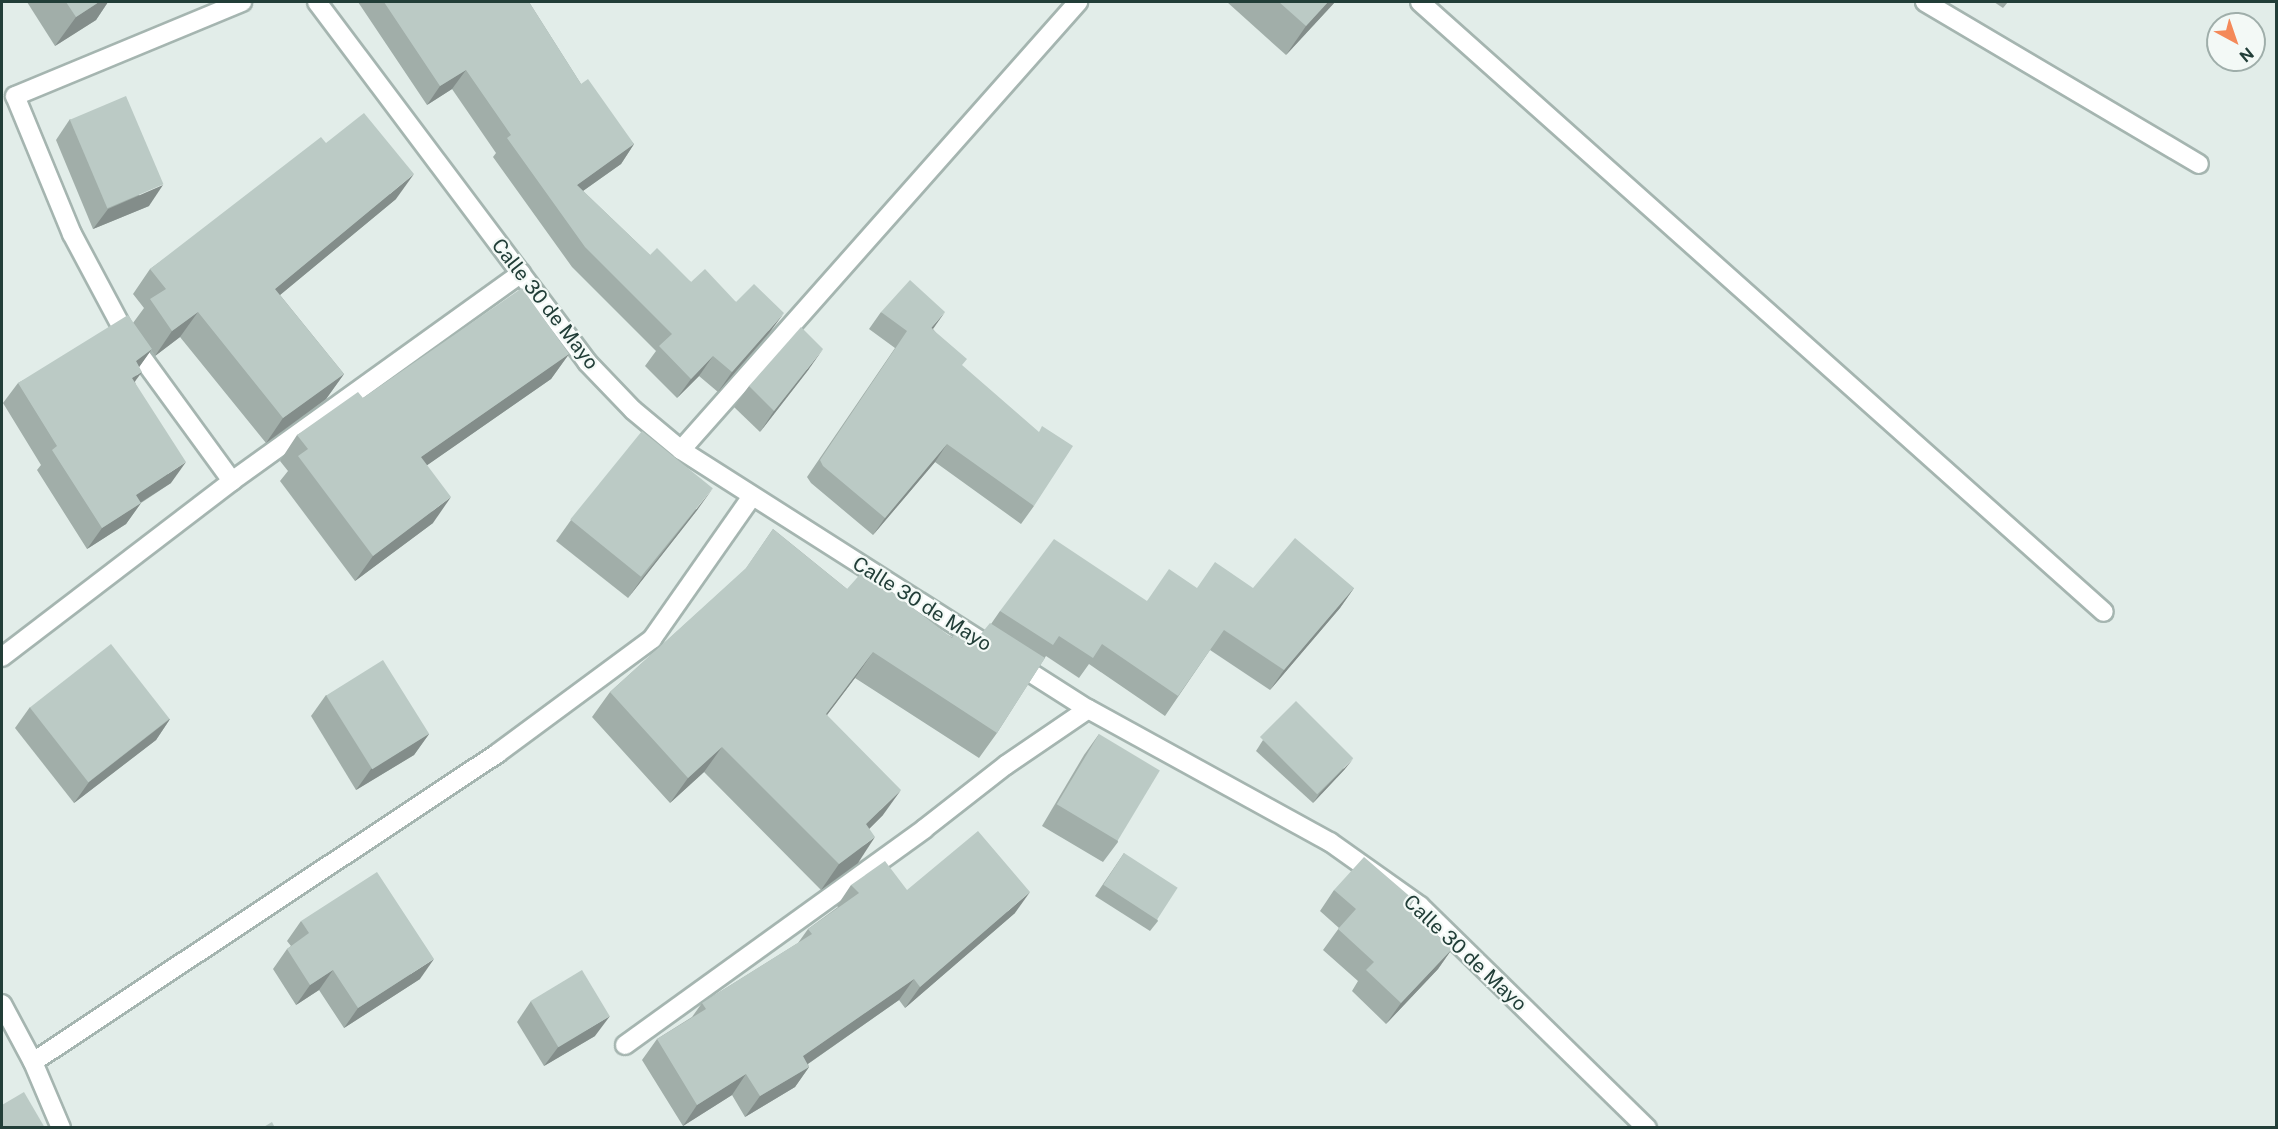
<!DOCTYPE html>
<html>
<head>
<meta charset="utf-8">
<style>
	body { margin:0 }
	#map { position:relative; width:2278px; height:1129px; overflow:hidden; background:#e2ede9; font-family:"Public Sans",sans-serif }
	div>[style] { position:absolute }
	.roads { filter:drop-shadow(2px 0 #a5b5b0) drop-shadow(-2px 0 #a5b5b0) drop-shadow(0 2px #a5b5b0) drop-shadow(0 -2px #a5b5b0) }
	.minor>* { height:18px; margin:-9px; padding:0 9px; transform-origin:9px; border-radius:9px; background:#fff }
	.wall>* { inset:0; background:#a1aea9 }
	.shaded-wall>* { inset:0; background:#838d8a }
	.building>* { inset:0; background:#bbcac5; transform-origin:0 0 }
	span { translate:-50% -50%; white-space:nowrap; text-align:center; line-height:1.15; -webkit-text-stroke:4.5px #f3f9f6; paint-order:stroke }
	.street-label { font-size:20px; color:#223e38 }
	.frame { position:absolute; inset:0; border:3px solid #223e38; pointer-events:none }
	.north { position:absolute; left:2206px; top:12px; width:60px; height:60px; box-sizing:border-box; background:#f3f9f6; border:2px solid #9faeaa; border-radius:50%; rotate:140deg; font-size:16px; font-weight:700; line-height:24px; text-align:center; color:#223e38 }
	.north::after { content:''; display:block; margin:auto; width:21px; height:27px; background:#f48959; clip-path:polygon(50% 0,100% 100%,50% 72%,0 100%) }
</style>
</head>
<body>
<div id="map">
	<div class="roads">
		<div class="minor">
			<div style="left:317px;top:2px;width:450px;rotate:53.1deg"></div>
			<div style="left:587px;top:362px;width:66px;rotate:46.2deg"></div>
			<div style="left:633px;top:410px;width:62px;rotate:39.8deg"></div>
			<div style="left:681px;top:450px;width:482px;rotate:32.5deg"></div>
			<div style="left:1088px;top:709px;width:276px;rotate:28.8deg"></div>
			<div style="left:1330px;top:842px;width:110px;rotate:35.4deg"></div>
			<div style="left:1420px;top:906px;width:318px;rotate:44.4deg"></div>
			<div style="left:1420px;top:2px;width:916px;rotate:41.73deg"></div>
			<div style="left:1925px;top:2px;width:318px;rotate:30.6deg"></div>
			<div style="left:681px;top:450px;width:599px;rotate:-48.45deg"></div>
			<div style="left:232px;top:481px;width:178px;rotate:-126.1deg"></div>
			<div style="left:127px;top:337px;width:117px;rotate:-118.1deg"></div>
			<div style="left:72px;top:234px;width:149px;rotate:-112.4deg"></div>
			<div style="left:15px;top:96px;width:246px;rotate:-22.5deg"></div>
			<div style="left:2px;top:657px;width:290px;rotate:-37.4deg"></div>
			<div style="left:232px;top:481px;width:356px;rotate:-35.7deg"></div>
			<div style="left:2px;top:1004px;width:66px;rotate:61.9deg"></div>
			<div style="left:33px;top:1062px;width:72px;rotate:67deg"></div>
			<div style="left:625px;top:1045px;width:369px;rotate:-35.8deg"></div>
			<div style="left:924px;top:829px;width:104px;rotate:-38deg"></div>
			<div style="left:1006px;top:765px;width:99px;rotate:-34.3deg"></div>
			<div style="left:33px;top:1062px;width:558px;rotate:-33.6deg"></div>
			<div style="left:498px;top:753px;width:192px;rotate:-36.5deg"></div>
			<div style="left:652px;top:639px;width:174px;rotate:-55deg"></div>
		</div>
	</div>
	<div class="wall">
		<div style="clip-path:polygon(27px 2px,108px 2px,96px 20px,55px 46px)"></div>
		<div style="clip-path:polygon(358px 2px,529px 2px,581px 84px,634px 144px,621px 164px,583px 191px,650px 255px,691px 282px,736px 302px,770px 332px,718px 392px,699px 376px,677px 398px,645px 366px,656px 351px,572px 267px,493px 157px,496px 153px,452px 89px,427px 105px)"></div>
		<div style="clip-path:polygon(1227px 2px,1335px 2px,1286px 55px)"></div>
		<div style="clip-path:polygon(1994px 2px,2008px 2px,2003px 8px)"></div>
		<div style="clip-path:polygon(70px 119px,149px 206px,93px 229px,56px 140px)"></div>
		<div style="clip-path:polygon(326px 143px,396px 199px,280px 295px,344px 374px,326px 399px,266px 443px,180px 337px,155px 356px,151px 350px,139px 367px,135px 382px,171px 483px,141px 503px,126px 524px,87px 549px,37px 470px,41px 465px,3px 403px,18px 383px,133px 323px,144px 308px,133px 294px,150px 269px)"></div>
		<div style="clip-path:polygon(881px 312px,933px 329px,962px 366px,1034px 506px,1021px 524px,935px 462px,873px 535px,811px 483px,807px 477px,895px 348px,869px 329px)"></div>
		<div style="clip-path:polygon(569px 354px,551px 379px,427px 465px,433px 523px,355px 581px,280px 481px,288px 471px,280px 461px,297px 435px,363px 398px)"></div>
		<div style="clip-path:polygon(809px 369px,760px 432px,734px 407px,749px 386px)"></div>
		<div style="clip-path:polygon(698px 509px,628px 598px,556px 541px,571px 520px)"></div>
		<div style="clip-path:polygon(773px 529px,847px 589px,952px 637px,976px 640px,991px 624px,1000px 611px,1147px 601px,1197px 588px,1354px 588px,1340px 608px,1270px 690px,1210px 650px,1165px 716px,1089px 664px,1079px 678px,1046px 656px,997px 733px,979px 758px,855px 678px,827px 715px,883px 815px,869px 829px,858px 863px,821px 890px,704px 772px,670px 803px,592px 717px,610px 692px,745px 570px)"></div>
		<div style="clip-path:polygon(326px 695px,429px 734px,414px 755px,356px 790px,311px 716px)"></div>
		<div style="clip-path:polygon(30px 707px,170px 719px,156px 740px,74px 803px,15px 728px)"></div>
		<div style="clip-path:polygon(1099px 734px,1118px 842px,1103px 862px,1042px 826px,1084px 755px)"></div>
		<div style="clip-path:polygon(1263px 740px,1345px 769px,1313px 803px,1256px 751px)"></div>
		<div style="clip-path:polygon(1124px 853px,1158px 921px,1150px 931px,1095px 896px)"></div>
		<div style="clip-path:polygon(851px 885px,907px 890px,1015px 913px,905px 1008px,899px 1000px,808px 1064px,809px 1067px,795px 1087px,745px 1117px,732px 1095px,683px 1126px,642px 1060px,657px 1039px,692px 1017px,702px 1003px,798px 943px,808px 929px,838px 907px,837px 906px)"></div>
		<div style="clip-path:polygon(1334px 890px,1414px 900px,1409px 908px,1452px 949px,1438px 969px,1386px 1024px,1352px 991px,1358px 981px,1323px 950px,1339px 928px,1320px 911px)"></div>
		<div style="clip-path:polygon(301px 921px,420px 979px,344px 1028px,319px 990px,296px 1005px,273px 969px,287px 949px,291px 946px,287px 941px)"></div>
		<div style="clip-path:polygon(531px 1001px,595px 1036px,544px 1066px,517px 1022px)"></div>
	</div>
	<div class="shaded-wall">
		<div style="clip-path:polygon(99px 2px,108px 2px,96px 20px,55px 46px,76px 17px)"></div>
		<div style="clip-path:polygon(1328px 2px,1335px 2px,1286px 55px,1306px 26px)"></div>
		<div style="clip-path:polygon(466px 70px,452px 89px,427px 105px,440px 86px)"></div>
		<div style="clip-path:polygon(634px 144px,621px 164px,563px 205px,577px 185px)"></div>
		<div style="clip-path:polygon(414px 174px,396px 199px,257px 314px,275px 289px)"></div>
		<div style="clip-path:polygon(163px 185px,149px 206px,93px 229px,108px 209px)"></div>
		<div style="clip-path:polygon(198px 312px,180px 337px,155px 356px,172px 331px)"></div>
		<div style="clip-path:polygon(945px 312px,933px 329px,931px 328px)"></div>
		<div style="clip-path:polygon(784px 313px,770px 332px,718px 392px,732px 372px)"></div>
		<div style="clip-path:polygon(152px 349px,137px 370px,136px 361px)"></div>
		<div style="clip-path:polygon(823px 349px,809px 369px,760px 432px,774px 411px)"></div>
		<div style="clip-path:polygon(569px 354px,551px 379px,403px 482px,421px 457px)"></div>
		<div style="clip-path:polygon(713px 356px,699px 376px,677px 398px,691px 379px)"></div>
		<div style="clip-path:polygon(142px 372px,127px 392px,132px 378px)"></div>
		<div style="clip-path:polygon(344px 374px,326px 399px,266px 443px,283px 418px)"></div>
		<div style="clip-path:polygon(947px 444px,935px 462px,873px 535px,885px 518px)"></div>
		<div style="clip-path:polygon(186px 462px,171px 483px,121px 515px,136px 495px)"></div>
		<div style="clip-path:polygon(713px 488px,698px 509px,628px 598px,643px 577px)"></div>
		<div style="clip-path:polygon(451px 497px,433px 523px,355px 581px,373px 556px)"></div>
		<div style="clip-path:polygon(141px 503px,126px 524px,87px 549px,102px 528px)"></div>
		<div style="clip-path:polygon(1354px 588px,1340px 608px,1270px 690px,1284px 670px)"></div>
		<div style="clip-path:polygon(873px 652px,855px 678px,808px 740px,826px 714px)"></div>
		<div style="clip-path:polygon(170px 719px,156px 740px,74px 803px,89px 782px)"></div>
		<div style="clip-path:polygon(429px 734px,414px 755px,356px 790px,371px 769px)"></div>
		<div style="clip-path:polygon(722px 747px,704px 772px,670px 803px,688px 778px)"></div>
		<div style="clip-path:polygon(1353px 759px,1345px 769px,1313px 803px,1320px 793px)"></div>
		<div style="clip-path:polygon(901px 790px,883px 815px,848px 850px,866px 824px)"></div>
		<div style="clip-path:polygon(875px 837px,858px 863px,821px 890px,839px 864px)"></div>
		<div style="clip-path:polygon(1030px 892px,1015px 913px,905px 1008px,920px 987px)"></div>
		<div style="clip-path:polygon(1452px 949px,1438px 969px,1386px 1024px,1401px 1003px)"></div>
		<div style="clip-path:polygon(434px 959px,420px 979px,344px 1028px,358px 1008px)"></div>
		<div style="clip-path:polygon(333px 970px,319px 990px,296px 1005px,310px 985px)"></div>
		<div style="clip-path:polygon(914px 979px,899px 1000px,789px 1077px,803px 1056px)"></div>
		<div style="clip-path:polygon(610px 1016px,595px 1036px,544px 1066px,559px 1046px)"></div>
		<div style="clip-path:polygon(809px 1067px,795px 1087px,745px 1117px,760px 1096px)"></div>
		<div style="clip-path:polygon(746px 1074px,732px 1095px,683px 1126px,697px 1105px)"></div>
	</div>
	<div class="building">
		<div style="clip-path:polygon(66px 2px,99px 2px,76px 17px)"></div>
		<div style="clip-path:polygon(384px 2px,529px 2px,581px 84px,588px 79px,634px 144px,577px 185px,650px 255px,657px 248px,691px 282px,705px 269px,736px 302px,754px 284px,784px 313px,732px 372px,713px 356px,691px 379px,659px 346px,672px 334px,585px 247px,507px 138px,511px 135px,466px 70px,440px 86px)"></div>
		<div style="clip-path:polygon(1279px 2px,1328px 2px,1306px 26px)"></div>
		<div style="left:126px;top:96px;width:96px;height:61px;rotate:67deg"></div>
		<div style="clip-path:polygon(364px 113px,414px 174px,275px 289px,344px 374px,283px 418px,198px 312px,172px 331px,150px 299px,166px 289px,150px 269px,321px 137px,326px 143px)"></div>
		<div style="clip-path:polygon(910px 280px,945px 312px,931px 328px,967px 359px,962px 365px,1039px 432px,1042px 426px,1073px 446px,1034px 506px,947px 444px,885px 518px,823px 466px,820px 460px,907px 331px,881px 312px)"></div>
		<div style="clip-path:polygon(522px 288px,569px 354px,421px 457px,451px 497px,373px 556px,298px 456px,308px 449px,297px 435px,358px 392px,363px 398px)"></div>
		<div style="clip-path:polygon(128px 315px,152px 349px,136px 361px,142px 372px,132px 378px,186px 462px,136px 495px,141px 503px,102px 528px,52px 450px,57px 446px,18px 383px)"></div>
		<div style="clip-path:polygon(801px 327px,823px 349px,774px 411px,749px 386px)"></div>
		<div style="left:642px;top:431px;width:91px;height:114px;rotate:39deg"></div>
		<div style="clip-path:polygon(773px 529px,847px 589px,864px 570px,952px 638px,958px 628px,976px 640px,990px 623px,1045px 658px,997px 733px,873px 652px,826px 714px,901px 790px,866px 824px,875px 837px,839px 864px,722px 747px,688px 778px,610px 692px,746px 568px)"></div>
		<div style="clip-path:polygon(1295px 538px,1354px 588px,1284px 670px,1224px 630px,1178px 696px,1102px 644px,1093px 658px,1059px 636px,1053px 645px,1000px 611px,1054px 539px,1147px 601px,1169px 569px,1197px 588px,1215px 562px,1253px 588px)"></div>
		<div style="left:111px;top:644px;width:95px;height:103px;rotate:52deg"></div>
		<div style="left:383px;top:660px;width:87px;height:67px;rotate:58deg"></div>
		<div style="left:1296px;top:701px;width:81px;height:51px;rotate:45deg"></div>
		<div style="left:1099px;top:734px;width:71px;height:82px;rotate:31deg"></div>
		<div style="clip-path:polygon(978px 831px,1030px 892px,920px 987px,914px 979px,803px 1056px,809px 1067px,760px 1096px,746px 1074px,697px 1105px,657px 1039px,706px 1009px,702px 1003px,812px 934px,808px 929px,859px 893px,851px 885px,885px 861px,907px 890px)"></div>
		<div style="left:1124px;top:853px;width:64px;height:38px;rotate:33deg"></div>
		<div style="clip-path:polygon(1364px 857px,1414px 900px,1408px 907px,1452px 949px,1401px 1003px,1366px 970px,1374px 962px,1338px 929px,1356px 909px,1334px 890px)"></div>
		<div style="clip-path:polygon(377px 872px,434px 959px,358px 1008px,333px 970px,310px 985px,287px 949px,309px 933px,301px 921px)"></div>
		<div style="left:582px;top:970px;width:54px;height:60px;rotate:59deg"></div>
		<div style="clip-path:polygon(24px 1092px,45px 1128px,2px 1128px,2px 1105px)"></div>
		<div style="clip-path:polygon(272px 1122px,275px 1128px,262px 1128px)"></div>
	</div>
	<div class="street-label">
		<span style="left:545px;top:304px;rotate:52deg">Calle 30 de Mayo</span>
		<span style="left:922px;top:604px;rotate:32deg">Calle 30 de Mayo</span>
		<span style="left:1465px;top:953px;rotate:43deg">Calle 30 de Mayo</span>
	</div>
	<div class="frame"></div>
	<div class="north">N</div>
</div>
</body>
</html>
